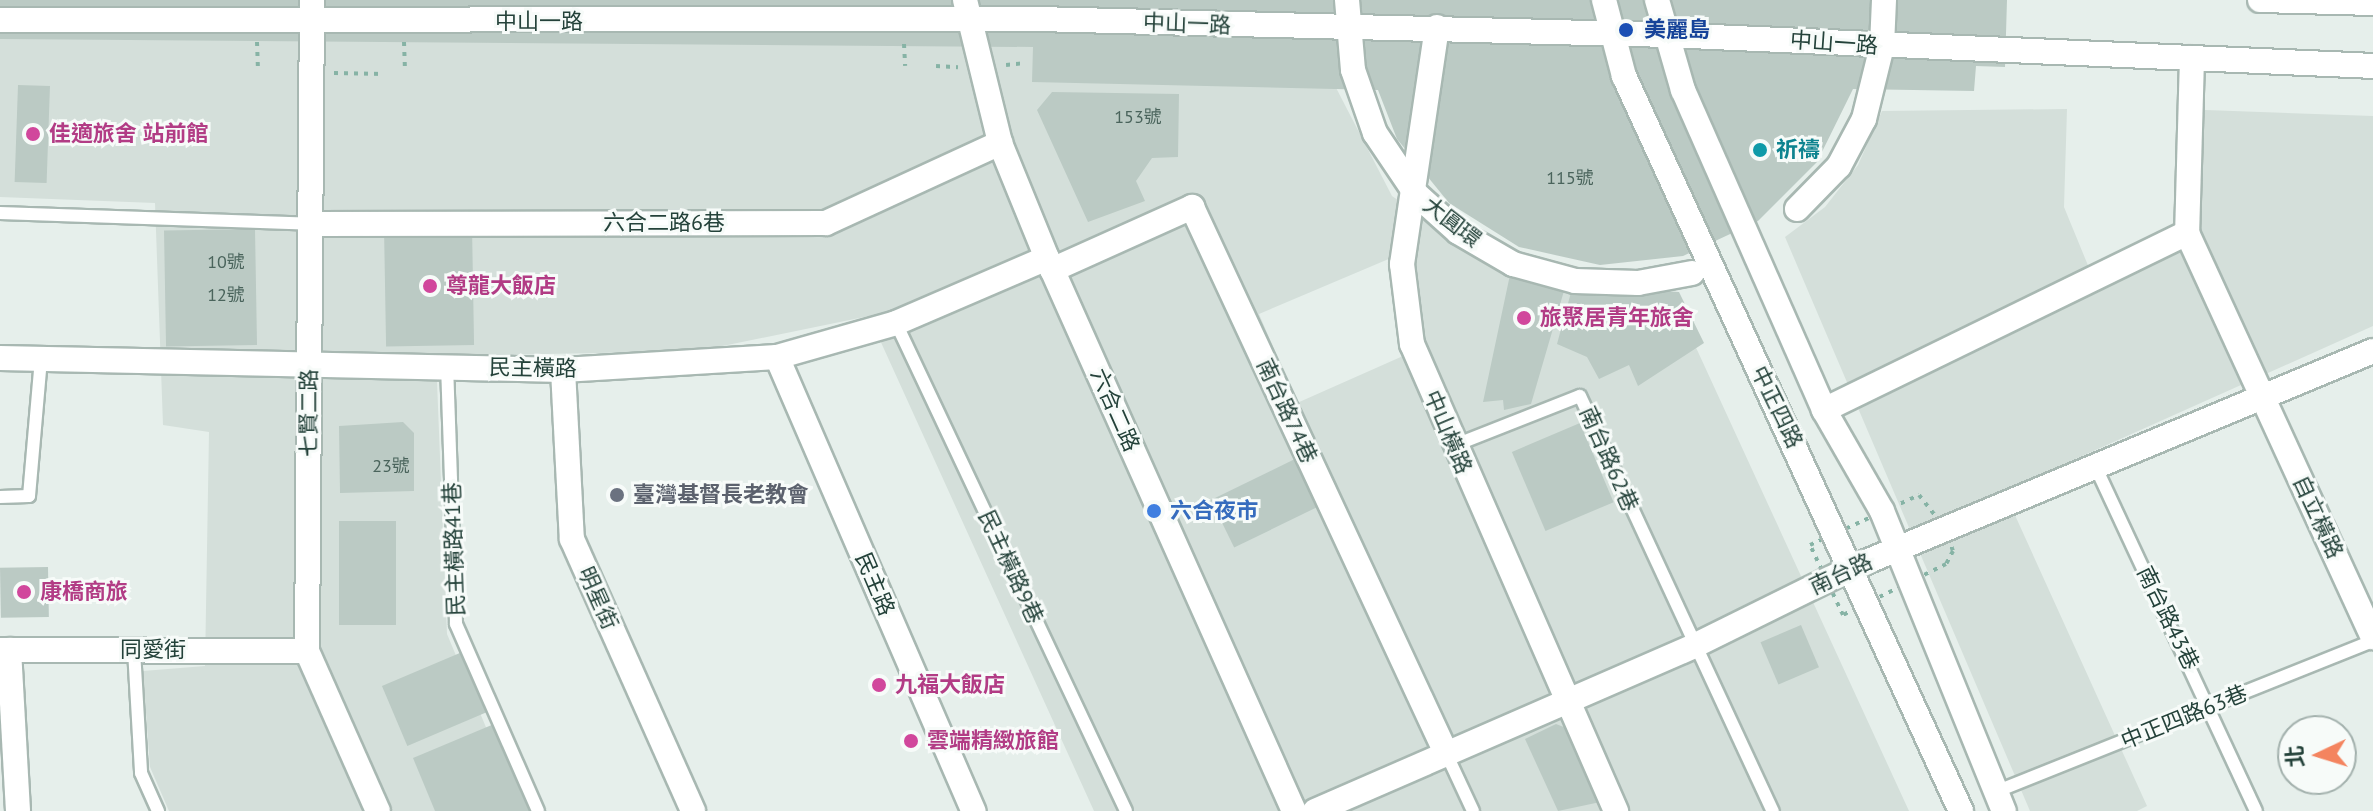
<!DOCTYPE html>
<html>
<head>
<meta charset="utf-8">
<style>
	body { margin:0 }
	#map { position:relative; width:2373px; height:811px; overflow:hidden; background:#e6efeb; font-family:"PT Sans","Noto Sans TC",sans-serif }
	div>[style] { position:absolute }
	.built>* { inset:0; background:#d4dfda }
	.building>* { inset:0; background:#bbcac4; transform-origin:0 0 }
	.path>* { height:4px; margin-top:-2px; transform-origin:0; background:repeating-linear-gradient(90deg,#86b3a5 0 4px,transparent 0 10px) }
	.roads { filter:drop-shadow(2px 0 #a8b8b2) drop-shadow(-2px 0 #a8b8b2) drop-shadow(0 2px #a8b8b2) drop-shadow(0 -2px #a8b8b2) }
	.lane>* { height:12px; margin:-6px; padding:0 6px; transform-origin:6px; border-radius:6px; background:#fff }
	.street>* { height:24px; margin:-12px; padding:0 12px; transform-origin:12px; border-radius:12px; background:#fff }
	.secondary>* { height:24px; margin:-12px; padding:0 12px; transform-origin:12px; border-radius:12px; background:#fff }
	.dots>* { width:22px; height:22px; translate:-50% -50%; box-sizing:border-box; border:4px solid #f7fbf9; border-radius:50% }
	span { translate:-50% -50%; white-space:nowrap; text-align:center; line-height:1.15; -webkit-text-stroke:6px #f7fbf9; paint-order:stroke }
	.number-label { font-size:18px; color:#4a645c }
	.number-label span { -webkit-text-stroke-width:0 }
	.street-label { font-size:22px; color:#24423a }
	.transit-label { font-size:22px; color:#164399; font-weight:700 }
	.left { translate:0 -50%; text-align:left }
	.hotel-label { font-size:22px; color:#b23c85; font-weight:700 }
	.culture-label { font-size:22px; color:#0d838f; font-weight:700 }
	.worship-label { font-size:22px; color:#5b616d; font-weight:700 }
	.shop-label { font-size:22px; color:#366cbe; font-weight:700 }
	.north { position:absolute; left:2277px; top:715px; width:80px; height:80px; box-sizing:border-box; background:#f7fbf9; border:2px solid #a3b1ad; border-radius:50%; rotate:266deg; font-size:22px; font-weight:700; line-height:32px; text-align:center; color:#24423a }
	.north::after { content:''; display:block; margin:auto; width:28px; height:36px; background:#f4845f; clip-path:polygon(50% 0,100% 100%,50% 72%,0 100%) }
</style>
</head>
<body>
<div id="map">
	<div class="built">
		<div style="clip-path:polygon(evenodd,0 0,1335px 0,1332px 80px,1392px 196px,1499px 270px,1583px 294px,1676px 304px,1909px 811px,1094px 811px,869px 316px,698px 351px,436px 356px,447px 634px,521px 811px,169px 811px,150px 767px,143px 671px,205px 666px,209px 432px,163px 425px,155px 203px,0 197px,0 0,1391px 258px,1403px 356px,1297px 403px,1259px 314px,1391px 258px)"></div>
		<div style="clip-path:polygon(2067px 109px,2064px 207px,2094px 280px,2173px 241px,2178px 109px,2373px 116px,2373px 326px,2004px 491px,2147px 806px,2137px 811px,2030px 811px,1785px 237px,1825px 207px,1858px 165px,1882px 111px)"></div>
	</div>
	<div class="building">
		<div style="clip-path:polygon(0 0,2007px 0,2005px 67px,1976px 66px,1974px 91px,1853px 89px,1817px 162px,1758px 221px,1683px 256px,1600px 265px,1519px 247px,1449px 203px,1397px 139px,1378px 90px,1032px 82px,1033px 47px,0 39px)"></div>
		<div style="left:18px;top:85px;width:32px;height:97px;rotate:2deg"></div>
		<div style="clip-path:polygon(1052px 92px,1179px 94px,1178px 157px,1152px 158px,1136px 181px,1145px 201px,1088px 222px,1037px 110px)"></div>
		<div style="left:472px;top:226px;width:119px;height:88px;rotate:89deg"></div>
		<div style="left:255px;top:229px;width:116px;height:91px;rotate:89deg"></div>
		<div style="clip-path:polygon(1511px 270px,1566px 284px,1531px 404px,1504px 410px,1503px 400px,1483px 402px)"></div>
		<div style="clip-path:polygon(1573px 285px,1679px 292px,1704px 343px,1638px 386px,1629px 365px,1599px 379px,1587px 357px,1557px 344px)"></div>
		<div style="clip-path:polygon(403px 422px,414px 433px,414px 491px,340px 493px,339px 426px)"></div>
		<div style="left:1580px;top:423px;width:86px;height:74px;rotate:67deg"></div>
		<div style="left:1299px;top:457px;width:53px;height:98px;rotate:64deg"></div>
		<div style="left:339px;top:521px;width:57px;height:104px"></div>
		<div style="left:48px;top:567px;width:50px;height:48px;rotate:89deg"></div>
		<div style="left:1801px;top:625px;width:46px;height:44px;rotate:67deg"></div>
		<div style="left:474px;top:647px;width:65px;height:100px;rotate:67deg"></div>
		<div style="clip-path:polygon(506px 719px,544px 811px,435px 811px,413px 758px)"></div>
		<div style="clip-path:polygon(1556px 724px,1574px 731px,1605px 801px,1558px 811px,1525px 739px)"></div>
	</div>
	<div class="path">
		<div style="left:257px;top:42px;width:30px;rotate:88deg"></div>
		<div style="left:404px;top:42px;width:29px;rotate:88deg"></div>
		<div style="left:904px;top:44px;width:22px;rotate:87deg"></div>
		<div style="left:1006px;top:65px;width:18px;rotate:-6deg"></div>
		<div style="left:936px;top:66px;width:22px;rotate:3deg"></div>
		<div style="left:334px;top:73px;width:50px;rotate:1.1deg"></div>
		<div style="left:1919px;top:495px;width:42px;rotate:51.8deg"></div>
		<div style="left:1945px;top:528px;width:24px;rotate:71deg"></div>
		<div style="left:1953px;top:551px;width:15px;rotate:118deg"></div>
		<div style="left:1946px;top:564px;width:115px;rotate:153.7deg"></div>
		<div style="left:1843px;top:615px;width:77px;rotate:-115.2deg"></div>
		<div style="left:1810px;top:545px;width:120px;rotate:-24.6deg"></div>
	</div>
	<div class="roads">
		<div class="lane">
			<div style="left:0;top:213px;width:311px;rotate:2deg"></div>
			<div style="left:896px;top:323px;width:539px;rotate:64.76deg"></div>
			<div style="left:447px;top:365px;width:259px;rotate:88deg"></div>
			<div style="left:456px;top:624px;width:204px;rotate:66.3deg"></div>
			<div style="left:1453px;top:446px;width:136px;rotate:-21.5deg"></div>
			<div style="left:1580px;top:396px;width:458px;rotate:65.1deg"></div>
			<div style="left:2097px;top:470px;width:376px;rotate:65deg"></div>
			<div style="left:0;top:497px;width:29px;rotate:-2deg"></div>
			<div style="left:29px;top:496px;width:138px;rotate:-85deg"></div>
			<div style="left:134px;top:650px;width:123px;rotate:86.7deg"></div>
			<div style="left:141px;top:773px;width:42px;rotate:65.9deg"></div>
			<div style="left:1446px;top:753px;width:64px;rotate:65deg"></div>
			<div style="left:1995px;top:792px;width:407px;rotate:-21.8deg"></div>
		</div>
		<div class="street">
			<div style="left:965px;top:0;width:147px;rotate:76.2deg"></div>
			<div style="left:1000px;top:143px;width:124px;rotate:67.8deg"></div>
			<div style="left:1047px;top:258px;width:606px;rotate:65.93deg"></div>
			<div style="left:1347px;top:0;width:70px;rotate:85.1deg"></div>
			<div style="left:1353px;top:70px;width:67px;rotate:70.8deg"></div>
			<div style="left:1375px;top:133px;width:73px;rotate:56.1deg"></div>
			<div style="left:1416px;top:194px;width:57px;rotate:42.1deg"></div>
			<div style="left:1458px;top:232px;width:64px;rotate:30.2deg"></div>
			<div style="left:1513px;top:264px;width:64px;rotate:15.3deg"></div>
			<div style="left:1575px;top:281px;width:63px;rotate:1.8deg"></div>
			<div style="left:1638px;top:283px;width:55px;rotate:-10.5deg"></div>
			<div style="left:1437px;top:27px;width:240px;rotate:98.4deg"></div>
			<div style="left:1402px;top:264px;width:81px;rotate:82.9deg"></div>
			<div style="left:1412px;top:344px;width:510px;rotate:66.4deg"></div>
			<div style="left:2192px;top:58px;width:175px;rotate:91.6deg"></div>
			<div style="left:2187px;top:233px;width:445px;rotate:65.3deg"></div>
			<div style="left:1797px;top:209px;width:60px;rotate:-45.7deg"></div>
			<div style="left:1839px;top:166px;width:53px;rotate:-62deg"></div>
			<div style="left:1864px;top:119px;width:75px;rotate:-76.1deg"></div>
			<div style="left:1882px;top:46px;width:46px;rotate:-87.5deg"></div>
			<div style="left:311px;top:224px;width:515px;rotate:-0.11deg"></div>
			<div style="left:826px;top:223px;width:192px;rotate:-24.7deg"></div>
			<div style="left:1052px;top:270px;width:154px;rotate:-24.2deg"></div>
			<div style="left:1192px;top:207px;width:602px;rotate:65.05deg"></div>
			<div style="left:777px;top:357px;width:495px;rotate:66.6deg"></div>
			<div style="left:0;top:358px;width:563px;rotate:1.22deg"></div>
			<div style="left:563px;top:370px;width:214px;rotate:-3.5deg"></div>
			<div style="left:777px;top:357px;width:124px;rotate:-15.9deg"></div>
			<div style="left:896px;top:323px;width:164px;rotate:-23.3deg"></div>
			<div style="left:563px;top:370px;width:169px;rotate:87deg"></div>
			<div style="left:572px;top:539px;width:298px;rotate:66deg"></div>
			<div style="left:1824px;top:410px;width:404px;rotate:-26deg"></div>
			<div style="left:0;top:650px;width:307px;rotate:0.2deg"></div>
			<div style="left:9px;top:650px;width:161px;rotate:86.8deg"></div>
			<div style="left:1315px;top:811px;width:413px;rotate:-23.5deg"></div>
			<div style="left:1694px;top:646px;width:178px;rotate:-26.3deg"></div>
			<div style="left:1854px;top:567px;width:562px;rotate:-22.6deg"></div>
		</div>
		<div class="secondary">
			<div style="left:312px;top:0;width:651px;rotate:90.44deg"></div>
			<div style="left:307px;top:651px;width:175px;rotate:66.1deg"></div>
			<div style="left:1604px;top:0;width:79px;rotate:75.3deg"></div>
			<div style="left:1624px;top:76px;width:809px;rotate:65.37deg"></div>
			<div style="left:1657px;top:0;width:94px;rotate:73.9deg"></div>
			<div style="left:1683px;top:90px;width:350px;rotate:66.2deg"></div>
			<div style="left:1824px;top:410px;width:116px;rotate:60.1deg"></div>
			<div style="left:1882px;top:511px;width:324px;rotate:67.9deg"></div>
			<div style="left:2260px;top:0;width:113px;rotate:1.5deg"></div>
			<div style="left:0;top:20px;width:1037px;rotate:-0.06deg"></div>
			<div style="left:1037px;top:19px;width:630px;rotate:1.45deg"></div>
			<div style="left:1667px;top:35px;width:707px;rotate:2.51deg"></div>
		</div>
	</div>
	<div class="dots">
		<div style="left:1626px;top:30px;background:#1a4fb4"></div>
		<div style="left:33px;top:134px;background:#d1479c"></div>
		<div style="left:1760px;top:150px;background:#0f9aa8"></div>
		<div style="left:430px;top:286px;background:#d1479c"></div>
		<div style="left:1524px;top:318px;background:#d1479c"></div>
		<div style="left:617px;top:495px;background:#6b7280"></div>
		<div style="left:1154px;top:511px;background:#3f7fe0"></div>
		<div style="left:24px;top:592px;background:#d1479c"></div>
		<div style="left:879px;top:685px;background:#d1479c"></div>
		<div style="left:911px;top:741px;background:#d1479c"></div>
	</div>
	<div class="number-label">
		<span style="left:1138px;top:117px">153號</span>
		<span style="left:1570px;top:178px">115號</span>
		<span style="left:226px;top:262px">10號</span>
		<span style="left:226px;top:295px">12號</span>
		<span style="left:391px;top:466px">23號</span>
	</div>
	<div class="street-label">
		<span style="left:539px;top:22px">中山一路</span>
		<span style="left:1187px;top:24px;rotate:2deg">中山一路</span>
		<span style="left:1834px;top:43px;rotate:4deg">中山一路</span>
		<span style="left:1452px;top:222px;rotate:38deg">大圓環</span>
		<span style="left:664px;top:223px">六合二路6巷</span>
		<span style="left:533px;top:368px;rotate:1deg">民主橫路</span>
		<span style="left:1777px;top:407px;rotate:64deg">中正四路</span>
		<span style="left:1115px;top:410px;rotate:66deg">六合二路</span>
		<span style="left:1287px;top:411px;rotate:65deg">南台路74巷</span>
		<span style="left:309px;top:413px;rotate:-90deg">七賢二路</span>
		<span style="left:1448px;top:432px;rotate:67deg">中山橫路</span>
		<span style="left:1609px;top:459px;rotate:66deg">南台路62巷</span>
		<span style="left:2318px;top:517px;rotate:65deg">自立橫路</span>
		<span style="left:454px;top:549px;rotate:-92deg">民主橫路41巷</span>
		<span style="left:1011px;top:567px;rotate:65deg">民主橫路9巷</span>
		<span style="left:1841px;top:574px;rotate:-25deg">南台路</span>
		<span style="left:875px;top:584px;rotate:67deg">民主路</span>
		<span style="left:598px;top:598px;rotate:66deg">明星街</span>
		<span style="left:2168px;top:618px;rotate:64deg">南台路43巷</span>
		<span style="left:153px;top:650px">同愛街</span>
		<span style="left:2184px;top:717px;rotate:-22deg">中正四路63巷</span>
	</div>
	<div class="transit-label">
		<span class="left" style="left:1644px;top:30px">美麗島</span>
	</div>
	<div class="hotel-label">
		<span class="left" style="left:49px;top:134px">佳適旅舍 站前館</span>
		<span class="left" style="left:446px;top:286px">尊龍大飯店</span>
		<span class="left" style="left:1540px;top:318px">旅聚居青年旅舍</span>
		<span class="left" style="left:40px;top:592px">康橋商旅</span>
		<span class="left" style="left:895px;top:685px">九福大飯店</span>
		<span class="left" style="left:927px;top:741px">雲端精緻旅館</span>
	</div>
	<div class="culture-label">
		<span class="left" style="left:1776px;top:150px">祈禱</span>
	</div>
	<div class="worship-label">
		<span class="left" style="left:633px;top:495px">臺灣基督長老教會</span>
	</div>
	<div class="shop-label">
		<span class="left" style="left:1170px;top:511px">六合夜市</span>
	</div>
	<div class="north">北</div>
</div>
</body>
</html>
